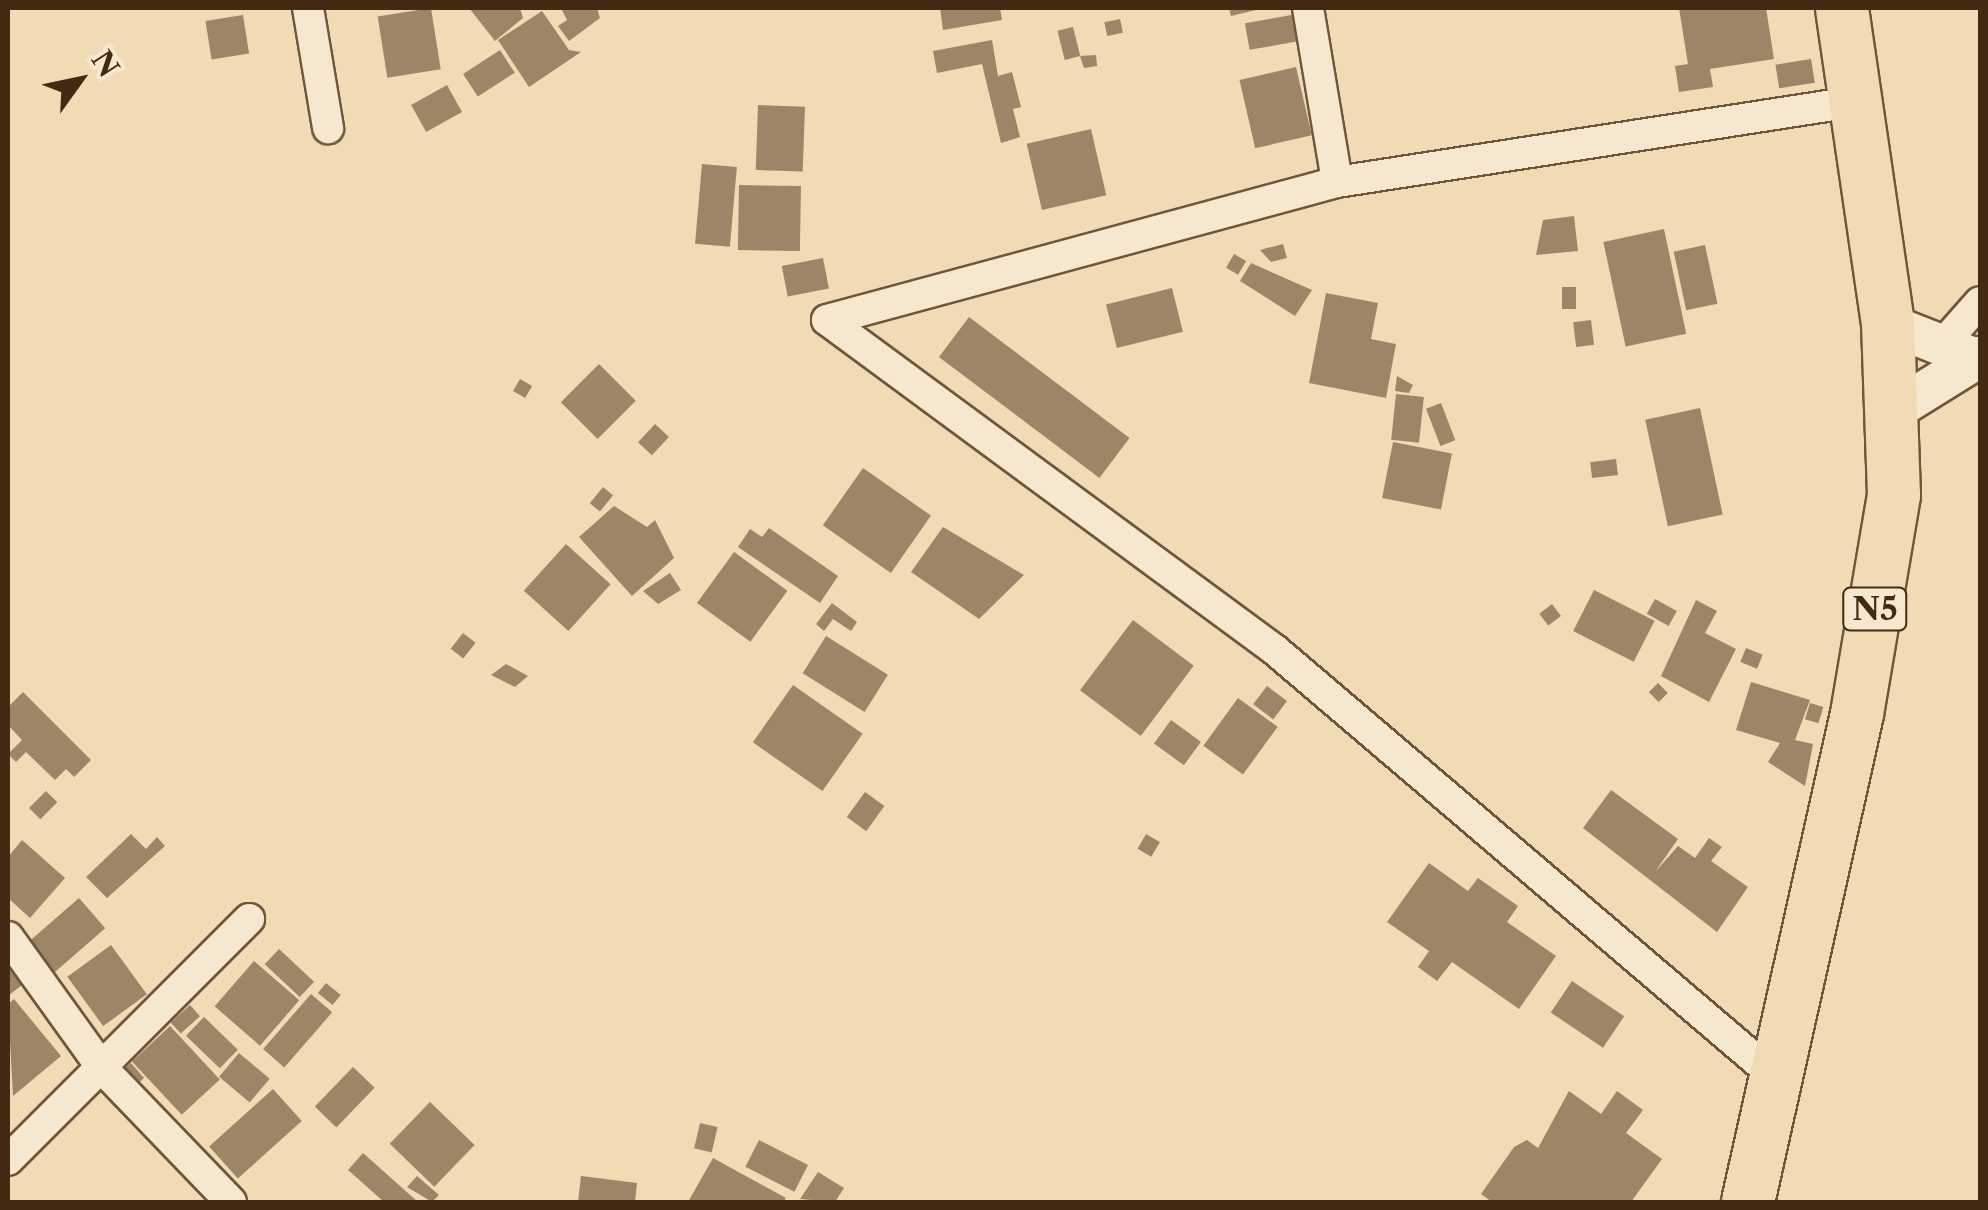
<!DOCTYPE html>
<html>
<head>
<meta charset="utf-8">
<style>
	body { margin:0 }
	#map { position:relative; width:1988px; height:1210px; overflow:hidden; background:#f0dbb4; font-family:"Libre Caslon Text",serif }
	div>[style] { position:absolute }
	.building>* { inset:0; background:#9d8667; transform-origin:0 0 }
	.roads { filter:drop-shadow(2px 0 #6f563b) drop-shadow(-2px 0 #6f563b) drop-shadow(0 2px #6f563b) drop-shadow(0 -2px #6f563b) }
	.street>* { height:30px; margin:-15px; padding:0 15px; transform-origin:15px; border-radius:15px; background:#f5e8ce }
	.secondary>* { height:40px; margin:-20px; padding:0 20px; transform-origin:20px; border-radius:20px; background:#f5e8ce }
	.highway>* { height:52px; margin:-26px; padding:0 26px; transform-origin:26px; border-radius:26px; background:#f0dbb4 }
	span { translate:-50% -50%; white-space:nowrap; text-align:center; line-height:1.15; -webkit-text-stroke:8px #f5e8ce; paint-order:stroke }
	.shield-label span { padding:2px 8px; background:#f5e8ce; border:2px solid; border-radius:8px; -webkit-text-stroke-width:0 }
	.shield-label { font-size:32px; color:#442a13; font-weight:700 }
	.frame { position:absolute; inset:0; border:10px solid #442a13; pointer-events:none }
	.north { position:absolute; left:30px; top:30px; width:100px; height:100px; -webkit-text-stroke:8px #f5e8ce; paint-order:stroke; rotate:57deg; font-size:28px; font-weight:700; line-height:40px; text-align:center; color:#442a13 }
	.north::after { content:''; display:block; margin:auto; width:35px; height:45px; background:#442a13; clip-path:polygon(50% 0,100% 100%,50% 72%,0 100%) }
</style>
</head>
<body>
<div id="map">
	<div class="building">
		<div style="left:431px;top:8px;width:62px;height:54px;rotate:81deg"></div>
		<div style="clip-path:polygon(469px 8px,520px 8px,523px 18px,495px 41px)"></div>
		<div style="clip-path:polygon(561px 8px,597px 8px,600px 18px,569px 41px,558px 26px,567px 20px)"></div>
		<div style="clip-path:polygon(940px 8px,1000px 8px,1002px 20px,943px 30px)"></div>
		<div style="clip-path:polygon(1229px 8px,1260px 8px,1260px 9px,1231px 16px)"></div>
		<div style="clip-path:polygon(1679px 8px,1766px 8px,1774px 59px,1710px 69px,1713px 87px,1679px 92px,1675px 66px,1688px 64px)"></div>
		<div style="clip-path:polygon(542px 11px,569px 50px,581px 52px,529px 87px,498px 40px)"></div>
		<div style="left:1303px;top:13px;width:27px;height:59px;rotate:80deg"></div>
		<div style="left:243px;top:15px;width:39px;height:38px;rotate:81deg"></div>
		<div style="left:1120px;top:19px;width:14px;height:16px;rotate:78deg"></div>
		<div style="left:1073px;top:27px;width:30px;height:16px;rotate:76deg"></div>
		<div style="clip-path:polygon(992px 40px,998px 76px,1012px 72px,1021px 107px,1013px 109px,1020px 137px,1001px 143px,982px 64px,937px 73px,933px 51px)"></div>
		<div style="left:500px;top:50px;width:27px;height:44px;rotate:57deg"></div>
		<div style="clip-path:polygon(1096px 55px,1097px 66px,1084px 68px,1080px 56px)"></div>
		<div style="left:1811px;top:59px;width:24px;height:36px;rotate:81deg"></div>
		<div style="left:1296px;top:67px;width:70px;height:58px;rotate:77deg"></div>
		<div style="left:447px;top:85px;width:31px;height:41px;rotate:61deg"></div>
		<div style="left:758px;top:105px;width:47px;height:65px;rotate:2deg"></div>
		<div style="left:1091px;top:129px;width:68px;height:66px;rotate:77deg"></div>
		<div style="left:702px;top:164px;width:35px;height:80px;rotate:5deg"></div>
		<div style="left:739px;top:185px;width:62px;height:65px;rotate:1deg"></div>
		<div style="clip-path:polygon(1574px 216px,1578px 251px,1536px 255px,1543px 220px)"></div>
		<div style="left:1664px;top:229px;width:107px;height:62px;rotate:78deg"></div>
		<div style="clip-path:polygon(1283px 244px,1287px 258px,1271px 262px,1260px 250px)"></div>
		<div style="left:1705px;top:245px;width:60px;height:32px;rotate:78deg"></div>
		<div style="left:1234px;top:254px;width:14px;height:16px;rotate:30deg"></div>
		<div style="left:823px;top:258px;width:31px;height:42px;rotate:79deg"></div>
		<div style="clip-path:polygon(1251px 263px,1312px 290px,1295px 316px,1240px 281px)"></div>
		<div style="left:1562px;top:287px;width:14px;height:22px"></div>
		<div style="left:1172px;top:288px;width:45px;height:68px;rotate:76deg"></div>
		<div style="clip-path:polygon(1326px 293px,1378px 303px,1371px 339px,1396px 344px,1386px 398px,1309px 383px)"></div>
		<div style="left:969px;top:317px;width:201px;height:50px;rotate:37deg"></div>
		<div style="left:1591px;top:320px;width:25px;height:18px;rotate:83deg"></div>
		<div style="left:599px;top:364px;width:52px;height:54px;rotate:45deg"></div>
		<div style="clip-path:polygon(1397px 376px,1413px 385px,1409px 393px,1395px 391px)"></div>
		<div style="left:520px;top:379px;width:14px;height:14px;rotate:30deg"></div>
		<div style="left:1396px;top:394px;width:28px;height:46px;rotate:6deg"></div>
		<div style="left:1441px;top:403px;width:40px;height:16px;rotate:69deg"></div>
		<div style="left:1700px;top:408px;width:109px;height:56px;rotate:78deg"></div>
		<div style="left:655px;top:424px;width:19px;height:25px;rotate:43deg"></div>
		<div style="left:1393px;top:442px;width:60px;height:57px;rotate:11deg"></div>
		<div style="left:1616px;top:459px;width:16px;height:26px;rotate:83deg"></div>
		<div style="left:863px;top:468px;width:83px;height:70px;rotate:35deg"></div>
		<div style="left:603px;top:487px;width:13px;height:21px;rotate:39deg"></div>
		<div style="clip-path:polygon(614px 506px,647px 527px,655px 520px,674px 558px,632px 596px,579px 537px)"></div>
		<div style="clip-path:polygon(943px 527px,1024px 575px,979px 619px,911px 572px)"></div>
		<div style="clip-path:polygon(769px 528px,838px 576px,820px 603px,738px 547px,750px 529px,762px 537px)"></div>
		<div style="left:566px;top:544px;width:60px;height:63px;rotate:42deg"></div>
		<div style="left:734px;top:552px;width:66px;height:63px;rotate:36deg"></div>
		<div style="clip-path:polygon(670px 573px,681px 590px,658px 604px,643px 591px)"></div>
		<div style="left:1594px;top:590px;width:68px;height:46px;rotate:27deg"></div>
		<div style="left:1655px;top:599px;width:25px;height:17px;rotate:29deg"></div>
		<div style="clip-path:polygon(1696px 600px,1717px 611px,1705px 633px,1736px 649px,1709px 702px,1661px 676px)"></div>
		<div style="clip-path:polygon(832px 603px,857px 622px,851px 631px,833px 619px,824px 631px,816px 624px)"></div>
		<div style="left:1552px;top:604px;width:15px;height:16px;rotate:53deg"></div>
		<div style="left:1133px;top:620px;width:76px;height:88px;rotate:37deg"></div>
		<div style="left:463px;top:633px;width:16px;height:20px;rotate:38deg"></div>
		<div style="left:826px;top:636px;width:73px;height:44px;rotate:32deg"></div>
		<div style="left:1746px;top:648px;width:18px;height:15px;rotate:22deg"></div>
		<div style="clip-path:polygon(506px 664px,528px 676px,515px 687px,491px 675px)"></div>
		<div style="clip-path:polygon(1751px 682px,1810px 700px,1795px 740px,1813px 744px,1805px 786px,1768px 762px,1780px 743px,1736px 730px)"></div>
		<div style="left:1658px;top:683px;width:14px;height:13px;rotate:45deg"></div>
		<div style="left:793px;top:685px;width:85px;height:70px;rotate:35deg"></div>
		<div style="left:1267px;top:686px;width:25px;height:23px;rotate:37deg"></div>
		<div style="clip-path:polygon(23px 692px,91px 760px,74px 777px,66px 769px,55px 780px,26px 752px,16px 762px,8px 754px,22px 740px,8px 725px,8px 707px)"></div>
		<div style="left:1238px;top:698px;width:49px;height:59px;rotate:36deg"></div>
		<div style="left:1810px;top:703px;width:14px;height:17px;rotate:17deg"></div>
		<div style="left:1171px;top:720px;width:37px;height:29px;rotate:36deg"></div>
		<div style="clip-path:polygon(1611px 790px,1678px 839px,1655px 872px,1678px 846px,1695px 858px,1709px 838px,1722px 847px,1711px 861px,1748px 887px,1717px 932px,1583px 828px)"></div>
		<div style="left:46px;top:791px;width:16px;height:24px;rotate:45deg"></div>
		<div style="left:865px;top:792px;width:24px;height:31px;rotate:36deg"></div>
		<div style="clip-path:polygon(131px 834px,146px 849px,157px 837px,165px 846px,107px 898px,86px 877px)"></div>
		<div style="left:1146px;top:834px;width:16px;height:17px;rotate:30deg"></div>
		<div style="clip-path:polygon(22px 840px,65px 878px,30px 918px,8px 898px,8px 857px)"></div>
		<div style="clip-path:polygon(1429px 863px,1468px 891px,1478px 878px,1518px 906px,1507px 922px,1556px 956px,1519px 1009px,1452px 962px,1437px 981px,1418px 967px,1429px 951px,1387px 922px)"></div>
		<div style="left:79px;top:898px;width:40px;height:67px;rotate:49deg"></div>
		<div style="left:111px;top:945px;width:61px;height:54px;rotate:54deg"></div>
		<div style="left:279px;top:949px;width:48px;height:21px;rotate:43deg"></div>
		<div style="left:254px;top:961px;width:60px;height:60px;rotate:41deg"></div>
		<div style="clip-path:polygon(8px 965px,22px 985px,9px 995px,8px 993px)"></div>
		<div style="left:1572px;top:981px;width:63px;height:38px;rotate:34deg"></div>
		<div style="left:326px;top:983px;width:19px;height:13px;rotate:39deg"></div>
		<div style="left:311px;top:994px;width:28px;height:73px;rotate:41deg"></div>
		<div style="clip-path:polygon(14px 999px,61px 1056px,13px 1096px,8px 1004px)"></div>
		<div style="left:190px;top:1005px;width:15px;height:26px;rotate:48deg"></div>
		<div style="left:204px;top:1017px;width:47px;height:26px;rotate:44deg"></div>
		<div style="left:170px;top:1026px;width:73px;height:52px;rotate:47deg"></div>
		<div style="left:239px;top:1053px;width:40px;height:31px;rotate:40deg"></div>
		<div style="left:131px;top:1063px;width:20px;height:15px;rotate:49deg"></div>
		<div style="left:353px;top:1067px;width:30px;height:55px;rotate:44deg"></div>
		<div style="left:273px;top:1089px;width:43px;height:86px;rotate:48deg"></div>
		<div style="clip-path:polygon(1569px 1091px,1601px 1114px,1617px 1091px,1643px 1110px,1626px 1133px,1662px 1159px,1631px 1202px,1492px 1202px,1481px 1194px,1514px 1147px,1527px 1140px,1538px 1148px)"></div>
		<div style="left:430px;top:1102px;width:62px;height:58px;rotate:44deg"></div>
		<div style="left:700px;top:1123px;width:18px;height:26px;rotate:13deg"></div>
		<div style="left:759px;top:1140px;width:55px;height:30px;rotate:27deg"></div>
		<div style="clip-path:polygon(363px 1153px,418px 1202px,384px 1202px,348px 1170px)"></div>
		<div style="clip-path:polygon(713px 1158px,786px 1198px,783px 1202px,688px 1202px)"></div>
		<div style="clip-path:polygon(818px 1172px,844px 1188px,835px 1202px,800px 1199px)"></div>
		<div style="clip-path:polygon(417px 1176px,439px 1195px,432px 1202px,407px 1187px)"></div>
		<div style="clip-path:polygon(581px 1176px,637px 1183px,635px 1202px,578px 1202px)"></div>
	</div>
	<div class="roads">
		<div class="street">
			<div style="left:308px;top:8px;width:122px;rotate:80.5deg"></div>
			<div style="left:1308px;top:8px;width:176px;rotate:80.5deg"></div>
			<div style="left:827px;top:320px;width:556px;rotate:36.38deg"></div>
			<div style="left:1275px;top:650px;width:660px;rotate:40.45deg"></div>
			<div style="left:827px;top:320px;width:528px;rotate:-15.14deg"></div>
			<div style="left:1337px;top:182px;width:528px;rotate:-8.82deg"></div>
			<div style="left:1942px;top:345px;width:57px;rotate:-48.5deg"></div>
			<div style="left:8px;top:937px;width:161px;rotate:54.3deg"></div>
			<div style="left:102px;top:1068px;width:186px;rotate:46.1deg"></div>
			<div style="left:8px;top:1160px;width:341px;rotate:-45deg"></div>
		</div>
		<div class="secondary">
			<div style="left:1888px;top:324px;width:92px;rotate:21.6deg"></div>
			<div style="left:1896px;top:409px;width:99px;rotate:-31.8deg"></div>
		</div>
		<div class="highway">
			<div style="left:1748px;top:1202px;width:500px;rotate:-77.41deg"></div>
			<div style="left:1857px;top:714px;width:222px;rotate:-80.4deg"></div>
			<div style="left:1894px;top:495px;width:171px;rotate:-92deg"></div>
			<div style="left:1888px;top:324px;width:319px;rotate:-98.3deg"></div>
		</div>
	</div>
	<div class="shield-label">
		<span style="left:1875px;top:609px">N5</span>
	</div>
	<div class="frame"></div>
	<div class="north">N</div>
</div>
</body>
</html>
